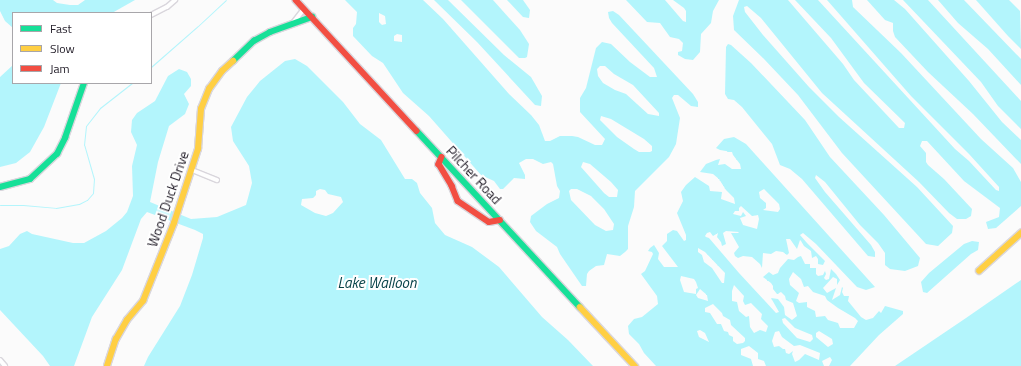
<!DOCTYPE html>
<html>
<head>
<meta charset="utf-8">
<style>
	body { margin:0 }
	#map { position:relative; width:1021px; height:366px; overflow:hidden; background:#fbfbfb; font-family:"Titillium Web",sans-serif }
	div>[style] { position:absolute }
	.water>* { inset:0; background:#b3f5fc }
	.stream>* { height:1px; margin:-0.5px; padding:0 0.5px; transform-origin:0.5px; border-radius:0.5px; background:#b3f5fc }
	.roads { filter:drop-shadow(1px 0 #d9d6dc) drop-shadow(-1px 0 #d9d6dc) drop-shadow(0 1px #d9d6dc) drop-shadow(0 -1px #d9d6dc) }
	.street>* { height:4px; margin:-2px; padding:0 2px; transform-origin:2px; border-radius:2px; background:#fefefe }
	.fast>* { height:5.5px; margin:-2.75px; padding:0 2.75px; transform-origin:2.75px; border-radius:2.75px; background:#16e098 }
	.slow>* { height:5.5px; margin:-2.75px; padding:0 2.75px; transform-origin:2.75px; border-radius:2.75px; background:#ffcf43 }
	.jam>* { height:5.5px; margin:-2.75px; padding:0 2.75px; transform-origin:2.75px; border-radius:2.75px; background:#f24e42 }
	span { translate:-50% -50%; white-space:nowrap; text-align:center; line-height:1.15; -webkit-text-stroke:4px #fff; paint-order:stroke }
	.street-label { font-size:14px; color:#25202b }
	.water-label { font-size:15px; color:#064248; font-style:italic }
	.legend { position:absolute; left:12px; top:12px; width:140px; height:72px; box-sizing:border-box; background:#fff; border:1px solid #a8a6aa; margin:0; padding:5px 7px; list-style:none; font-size:12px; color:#25202b }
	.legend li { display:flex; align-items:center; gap:8px; height:20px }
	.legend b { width:20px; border:1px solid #a8a6aa }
</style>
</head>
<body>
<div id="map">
	<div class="water">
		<div style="clip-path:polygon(0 0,53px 0,57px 3px,70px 5px,78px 5px,85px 0,135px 0,112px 13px,13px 13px,13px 28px,5px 21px,0 11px)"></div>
		<div style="clip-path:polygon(evenodd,345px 0,423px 0,443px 19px,509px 94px,531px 115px,539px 125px,545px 141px,550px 141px,560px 136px,572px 136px,578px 137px,595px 145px,602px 145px,605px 139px,580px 112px,580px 98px,586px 88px,596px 48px,602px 42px,611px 44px,630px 62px,650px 77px,657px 77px,654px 68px,612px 23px,609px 18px,608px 12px,613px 11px,619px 15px,693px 94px,698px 102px,698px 107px,691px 106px,678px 95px,674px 95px,672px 98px,680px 118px,676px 144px,669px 157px,635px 191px,634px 207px,628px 226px,628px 249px,625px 252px,620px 256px,607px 254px,604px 265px,596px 266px,589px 271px,587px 274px,586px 286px,582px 286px,560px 254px,557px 247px,536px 231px,530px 222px,531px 216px,547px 204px,559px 198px,560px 191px,557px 186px,553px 164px,551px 162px,543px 164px,533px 159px,526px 159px,519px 163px,525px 175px,525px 179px,514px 178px,503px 189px,500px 189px,494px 181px,481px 175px,429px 116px,403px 93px,383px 63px,372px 56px,353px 36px,353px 28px,356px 24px,357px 12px,345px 0,379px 13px,385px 16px,386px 24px,382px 25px,379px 22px,379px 13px,345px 0,397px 34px,402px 35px,402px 42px,394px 41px,394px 36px,397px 34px,345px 0,600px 66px,605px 66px,614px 74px,633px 85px,659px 113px,659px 116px,648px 114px,626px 94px,615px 90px,603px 83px,598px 76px,597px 69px,600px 66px,345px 0,601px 116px,611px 119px,644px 139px,652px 146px,652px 151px,650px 152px,639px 152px,634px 149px,617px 137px,600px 120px,601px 116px,345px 0,583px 162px,590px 164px,611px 182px,618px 190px,617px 197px,609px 197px,604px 193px,581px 167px,583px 162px,345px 0,571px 189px,577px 189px,591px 196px,604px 209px,614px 224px,613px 230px,606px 231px,595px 225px,571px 200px,569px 191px,571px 189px)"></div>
		<div style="clip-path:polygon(434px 0,448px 0,504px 55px,531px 77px,542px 96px,541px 106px,535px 105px,477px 42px)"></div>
		<div style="clip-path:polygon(461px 0,493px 0,520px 30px,529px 44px,527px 57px,525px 58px,519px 58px)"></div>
		<div style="clip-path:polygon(507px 0,523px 0,530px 10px,529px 18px,523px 17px)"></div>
		<div style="clip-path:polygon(626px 0,665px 0,683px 21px,686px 22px,686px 11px,684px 8px,673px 0,719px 0,713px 11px,711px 23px,701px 34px,700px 52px,693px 60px,685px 59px,678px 55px,678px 52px,682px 51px,683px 43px,679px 39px,670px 37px,660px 23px,647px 22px)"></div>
		<div style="clip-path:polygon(739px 0,788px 0,843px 64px,854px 80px,899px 128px,904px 128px,905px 123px,864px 83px,831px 38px,795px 0,818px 0,955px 149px,969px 161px,996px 190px,999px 191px,999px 187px,969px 154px,911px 96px,827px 0,852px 0,853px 7px,901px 53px,981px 139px,1013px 168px,1021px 182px,1021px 206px,996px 228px,988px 229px,986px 222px,999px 217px,1000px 208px,964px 181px,927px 141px,922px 141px,920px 146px,926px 153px,926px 162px,928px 165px,944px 179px,972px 209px,971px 216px,966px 219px,957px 219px,949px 213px,919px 182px,822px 93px,761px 18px,747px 6px,744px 7px,745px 12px,763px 35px,809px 87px,839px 117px,917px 187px,953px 226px,952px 233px,938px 246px,926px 244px,842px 153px,798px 95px,764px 59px,734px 30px,733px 16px)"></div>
		<div style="clip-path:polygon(867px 0,894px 0,905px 9px,969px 81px,1002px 122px,1021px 140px,1021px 164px,973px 114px,928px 72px,895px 37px,893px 31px,893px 23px,885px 20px)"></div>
		<div style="clip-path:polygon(903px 0,928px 0,1021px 101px,1021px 129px,998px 106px,981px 82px)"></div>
		<div style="clip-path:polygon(938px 0,964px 0,1021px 59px,1021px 85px,988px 49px,958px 23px)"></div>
		<div style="clip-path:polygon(976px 0,1009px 0,1020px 11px,1021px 49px,1008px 36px)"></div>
		<div style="clip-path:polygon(728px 44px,731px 45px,751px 63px,805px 120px,830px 157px,884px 215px,920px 258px,918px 266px,905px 271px,890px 269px,885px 265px,885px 253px,878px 243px,860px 225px,825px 182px,816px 175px,815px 178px,825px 192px,871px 245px,875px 252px,875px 257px,868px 256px,802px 179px,790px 169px,780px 165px,772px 144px,742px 107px,734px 100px,728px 99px,725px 94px,726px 47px)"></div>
		<div style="clip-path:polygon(evenodd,295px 59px,307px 66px,343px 102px,360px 124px,381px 140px,405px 179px,412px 179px,417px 183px,420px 193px,432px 208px,435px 223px,445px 235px,472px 247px,499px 267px,542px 317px,568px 340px,593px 366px,144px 366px,148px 357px,180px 306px,192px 275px,203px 238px,203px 234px,195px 230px,147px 212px,141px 219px,122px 270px,92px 317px,74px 366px,50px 366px,43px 356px,0 310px,0 249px,9px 246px,20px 234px,27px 231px,32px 234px,73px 243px,84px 243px,106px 231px,122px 218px,127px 212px,133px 196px,132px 166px,137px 145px,131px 132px,132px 120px,137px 113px,155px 101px,168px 76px,179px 69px,187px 72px,191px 79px,191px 86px,184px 94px,189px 104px,185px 114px,169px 126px,158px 162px,150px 202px,191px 219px,217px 217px,246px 205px,252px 183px,249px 166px,233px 141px,231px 127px,247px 97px,260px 81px,285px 61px,295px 59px,320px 189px,325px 190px,328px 194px,341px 197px,343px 202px,333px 213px,326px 216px,315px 213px,301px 205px,302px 199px,313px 198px,316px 195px,316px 191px,320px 189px)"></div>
		<div style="clip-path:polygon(13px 65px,13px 83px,61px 83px,44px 127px,30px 152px,16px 163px,0 167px,0 77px)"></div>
		<div style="clip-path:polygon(evenodd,734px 137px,746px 144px,875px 287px,866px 290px,857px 287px,816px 244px,803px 233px,800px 235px,807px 243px,825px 261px,823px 265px,818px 264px,818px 259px,816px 256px,812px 258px,811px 251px,804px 246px,801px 241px,800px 240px,797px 249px,790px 239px,786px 239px,789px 253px,787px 255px,783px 252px,776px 251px,771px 254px,763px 253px,762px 268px,760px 264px,752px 257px,743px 256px,738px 258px,735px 256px,734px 253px,739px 247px,731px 233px,738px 233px,739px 232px,726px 231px,723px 233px,726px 244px,722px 246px,721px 242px,717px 237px,718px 233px,713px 236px,710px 232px,707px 233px,705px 236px,706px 237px,709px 238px,739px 273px,776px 313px,779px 312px,771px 298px,778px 299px,784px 307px,785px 315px,792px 320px,797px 316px,793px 303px,786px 300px,785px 296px,781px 292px,777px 294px,773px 289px,773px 286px,771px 283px,763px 277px,769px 272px,773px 275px,778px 273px,780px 268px,788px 259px,794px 260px,798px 257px,801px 256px,805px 264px,810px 264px,810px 268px,816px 268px,816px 274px,818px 276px,823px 275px,825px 271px,826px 274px,824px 278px,826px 280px,829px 279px,831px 269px,836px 274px,840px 280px,837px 285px,837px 279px,833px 277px,823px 288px,827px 293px,836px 288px,832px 300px,840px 295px,842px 287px,843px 288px,842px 292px,844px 296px,849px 296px,848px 301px,861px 317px,866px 320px,873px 318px,879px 311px,881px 313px,885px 306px,903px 311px,903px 314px,879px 335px,850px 366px,829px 366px,832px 360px,830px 357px,822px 361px,824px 366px,766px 366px,764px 361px,758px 359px,758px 353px,749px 346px,741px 349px,741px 355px,751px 359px,753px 366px,656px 366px,644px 353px,639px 344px,629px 334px,628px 326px,634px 319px,642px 317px,658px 304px,657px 296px,641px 274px,645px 271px,653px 254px,652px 252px,648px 251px,650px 248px,654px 245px,659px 253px,658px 259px,664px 267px,678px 267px,662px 246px,667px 241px,667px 234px,673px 230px,677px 231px,684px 241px,686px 240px,686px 235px,677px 213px,683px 201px,681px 192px,686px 185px,695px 177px,709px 186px,710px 191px,722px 192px,721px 199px,735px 204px,734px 198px,726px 190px,719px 179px,713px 174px,700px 172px,706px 164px,716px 160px,720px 159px,718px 165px,725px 164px,732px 169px,741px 169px,740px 164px,733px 155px,732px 152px,720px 150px,716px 148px,724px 139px,734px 137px,764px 189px,779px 204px,780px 209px,778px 212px,763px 210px,766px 208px,766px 203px,760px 198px,759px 192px,764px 189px,734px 137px,741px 206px,752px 216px,758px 215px,759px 219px,757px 229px,743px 225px,740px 218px,746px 216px,743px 212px,741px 216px,733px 214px,735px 211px,739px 211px,739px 208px,741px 206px,734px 137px,698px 248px,705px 252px,725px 273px,724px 283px,722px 283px,712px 268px,704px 262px,702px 255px,698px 252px,698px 248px,734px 137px,793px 272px,801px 279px,804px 287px,808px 286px,813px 292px,825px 296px,827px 300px,838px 308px,855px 318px,858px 321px,854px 328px,840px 328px,838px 323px,828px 320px,825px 316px,816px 317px,815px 311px,807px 307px,807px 302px,799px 303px,796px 301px,799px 293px,790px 285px,789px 279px,793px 272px,734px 137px,681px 276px,694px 279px,696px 282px,698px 288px,696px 289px,696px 294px,684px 292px,680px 280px,681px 276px,734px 137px,734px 285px,744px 296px,743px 301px,745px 305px,751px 303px,762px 314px,761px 319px,768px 326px,766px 332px,760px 330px,754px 333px,750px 327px,749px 316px,746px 317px,739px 311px,737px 302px,732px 301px,732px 291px,734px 285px,734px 137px,700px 289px,707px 295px,708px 301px,698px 298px,696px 295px,700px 289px,734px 137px,713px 304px,722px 313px,723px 316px,730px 320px,731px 325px,745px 338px,745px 341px,743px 343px,737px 344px,733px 341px,733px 337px,729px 335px,728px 332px,724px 331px,721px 324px,717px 324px,710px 313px,705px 312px,705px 308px,713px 304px,734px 137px,785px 318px,795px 328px,812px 335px,813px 339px,810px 342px,797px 338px,783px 323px,782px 319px,785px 318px,734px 137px,700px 330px,705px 333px,709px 342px,699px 337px,697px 331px,700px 330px,734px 137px,779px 331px,782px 337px,794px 346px,800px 345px,820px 353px,819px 360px,805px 354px,799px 360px,795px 362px,792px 354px,793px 351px,789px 354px,786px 353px,785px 349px,783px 349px,779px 346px,774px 347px,772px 341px,775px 332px,779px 331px,734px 137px,819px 331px,832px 339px,833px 344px,828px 347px,816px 337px,816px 333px,819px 331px)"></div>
		<div style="clip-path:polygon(972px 241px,979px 242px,978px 250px,971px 254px,927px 293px,923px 292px,921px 282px,929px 273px,964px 244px)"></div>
		<div style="clip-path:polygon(1021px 280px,1021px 366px,895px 366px,966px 318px)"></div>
	</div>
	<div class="stream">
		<div style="left:151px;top:67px;width:62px;rotate:-41.1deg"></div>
		<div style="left:198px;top:26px;width:38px;rotate:-43deg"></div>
		<div style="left:0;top:205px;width:23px"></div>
		<div style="left:23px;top:205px;width:33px;rotate:5deg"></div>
		<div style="left:56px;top:208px;width:23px;rotate:-10deg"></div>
		<div style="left:79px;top:204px;width:9px;rotate:-27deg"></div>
		<div style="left:87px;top:200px;width:9px;rotate:-49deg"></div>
		<div style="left:93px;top:193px;width:14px;rotate:-86deg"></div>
		<div style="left:94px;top:179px;width:35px;rotate:-106deg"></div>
		<div style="left:84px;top:145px;width:19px;rotate:-84deg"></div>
		<div style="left:86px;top:126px;width:23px;rotate:-52deg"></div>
		<div style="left:100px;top:108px;width:41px;rotate:-38deg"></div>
	</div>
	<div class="roads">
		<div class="street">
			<div style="left:151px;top:15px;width:18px;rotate:-27deg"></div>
			<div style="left:167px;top:7px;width:11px;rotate:-41deg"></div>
			<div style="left:293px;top:23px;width:18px;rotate:-52deg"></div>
			<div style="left:192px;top:170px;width:27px;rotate:22deg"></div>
			<div style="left:0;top:360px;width:8px;rotate:50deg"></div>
		</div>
		<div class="fast">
			<div style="left:233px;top:61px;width:29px;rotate:-44deg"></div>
			<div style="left:254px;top:41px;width:18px;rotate:-29deg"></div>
			<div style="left:270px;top:32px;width:45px;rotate:-19.7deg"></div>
			<div style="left:417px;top:131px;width:240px;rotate:47.2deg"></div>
			<div style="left:0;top:187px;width:31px;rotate:-15deg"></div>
			<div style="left:30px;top:179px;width:37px;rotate:-43deg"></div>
			<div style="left:57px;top:154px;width:18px;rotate:-63deg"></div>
			<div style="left:65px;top:138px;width:58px;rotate:-70.9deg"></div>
		</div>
		<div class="slow">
			<div style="left:979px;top:271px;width:57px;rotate:-42.1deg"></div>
			<div style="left:580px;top:307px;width:81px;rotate:47deg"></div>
			<div style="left:107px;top:366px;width:28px;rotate:-72deg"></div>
			<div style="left:116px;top:339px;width:22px;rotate:-60deg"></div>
			<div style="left:127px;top:320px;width:25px;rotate:-50deg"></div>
			<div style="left:143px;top:301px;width:84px;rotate:-68.3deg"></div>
			<div style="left:174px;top:223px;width:78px;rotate:-72deg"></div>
			<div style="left:198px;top:149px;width:40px;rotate:-85.7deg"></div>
			<div style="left:201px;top:109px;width:22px;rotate:-68deg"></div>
			<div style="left:209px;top:89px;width:22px;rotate:-54deg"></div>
			<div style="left:222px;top:71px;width:15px;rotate:-42deg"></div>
		</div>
		<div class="jam">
			<div style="left:296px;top:0;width:178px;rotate:47.3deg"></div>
			<div style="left:442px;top:157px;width:8px;rotate:113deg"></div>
			<div style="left:439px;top:164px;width:26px;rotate:59deg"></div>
			<div style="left:452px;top:186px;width:16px;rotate:68deg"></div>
			<div style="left:458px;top:201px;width:37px;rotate:34deg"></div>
			<div style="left:489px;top:222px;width:11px;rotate:-10deg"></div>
		</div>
	</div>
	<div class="street-label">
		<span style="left:474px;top:175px;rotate:47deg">Pilcher Road</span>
		<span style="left:168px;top:199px;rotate:-71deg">Wood Duck Drive</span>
	</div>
	<div class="water-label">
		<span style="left:377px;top:283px">Lake Walloon</span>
	</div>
	<ul class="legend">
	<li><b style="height:5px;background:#16e098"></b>Fast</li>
	<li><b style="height:5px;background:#ffcf43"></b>Slow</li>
	<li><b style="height:5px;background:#f24e42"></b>Jam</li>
	</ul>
</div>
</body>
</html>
